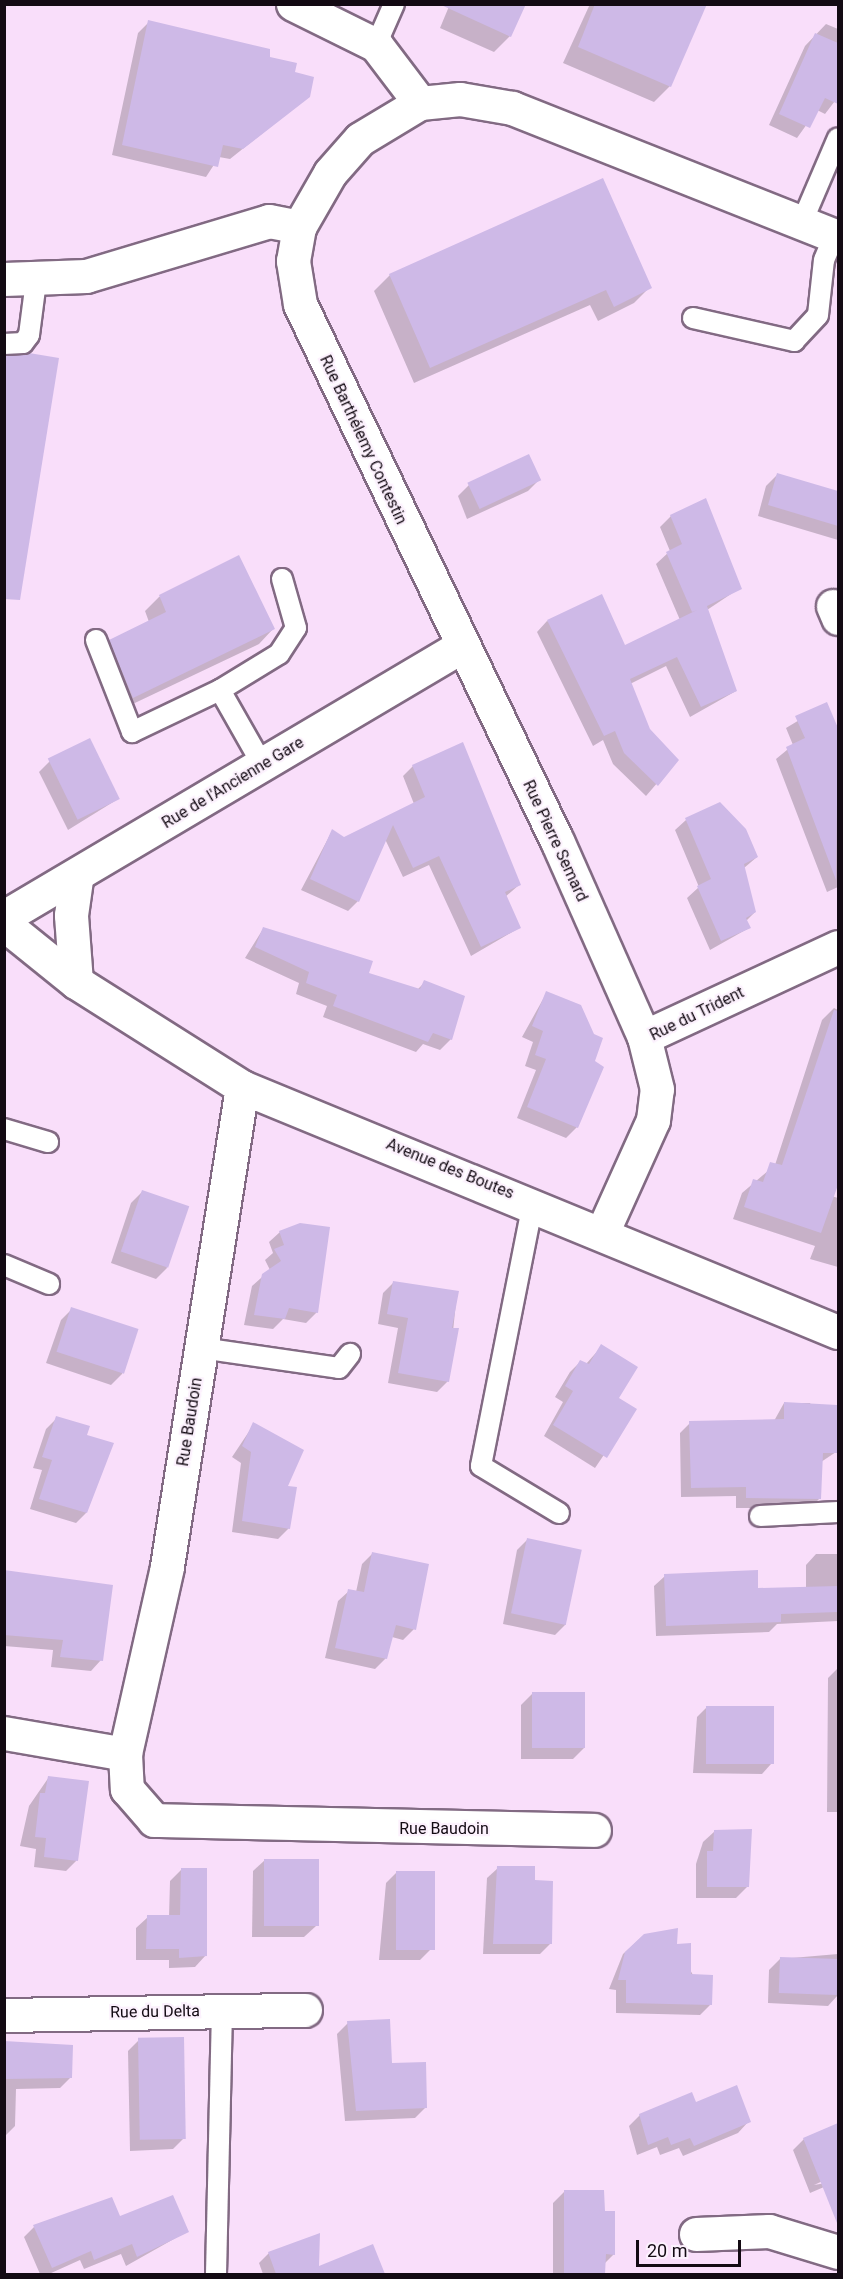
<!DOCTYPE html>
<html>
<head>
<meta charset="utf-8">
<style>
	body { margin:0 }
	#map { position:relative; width:843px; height:2279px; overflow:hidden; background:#f9defa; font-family:Roboto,sans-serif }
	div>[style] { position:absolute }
	.shadow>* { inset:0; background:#0003 }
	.building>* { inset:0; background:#ceb9e7; transform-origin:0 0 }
	.roads { filter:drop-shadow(2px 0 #826a83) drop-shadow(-2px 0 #826a83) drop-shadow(0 2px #826a83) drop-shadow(0 -2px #826a83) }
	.service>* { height:20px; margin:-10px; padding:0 10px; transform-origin:10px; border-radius:10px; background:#fff }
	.minor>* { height:33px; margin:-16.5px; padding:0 16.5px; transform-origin:16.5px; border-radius:16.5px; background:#fff }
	span { translate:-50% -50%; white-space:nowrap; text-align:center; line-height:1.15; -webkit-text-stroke:4.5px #fcf1fd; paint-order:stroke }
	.street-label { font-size:16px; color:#130a13 }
	.frame { position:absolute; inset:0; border:6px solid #130a13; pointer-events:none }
	.scale { position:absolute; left:636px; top:2240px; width:105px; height:27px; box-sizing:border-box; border:3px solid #130a13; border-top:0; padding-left:8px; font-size:18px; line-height:21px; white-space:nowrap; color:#130a13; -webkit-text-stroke:4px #fcf1fd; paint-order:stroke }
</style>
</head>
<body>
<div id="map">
	<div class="shadow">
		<div style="clip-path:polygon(450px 4px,510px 36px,494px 52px,440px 28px)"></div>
		<div style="clip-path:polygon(590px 4px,628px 4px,670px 86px,654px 102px,563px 63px)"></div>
		<div style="clip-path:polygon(149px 22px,269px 59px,293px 73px,308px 97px,230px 159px,219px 157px,206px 177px,112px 155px,138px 33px)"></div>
		<div style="clip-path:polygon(826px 24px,838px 29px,838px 97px,825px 114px,817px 110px,797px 138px,769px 125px,805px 46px)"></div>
		<div style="clip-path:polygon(390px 275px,650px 287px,634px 303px,598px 321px,590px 305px,414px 383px,374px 291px)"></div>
		<div style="clip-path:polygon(777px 475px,838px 492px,838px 540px,758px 516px,766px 486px)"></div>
		<div style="clip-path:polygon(539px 480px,528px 491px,467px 519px,458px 496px,469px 485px)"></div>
		<div style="clip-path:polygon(671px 516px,740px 588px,707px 610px,736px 691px,690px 717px,666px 666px,630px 684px,648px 730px,677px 760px,646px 796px,613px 764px,603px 740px,593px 746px,537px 632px,547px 621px,625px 647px,680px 620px,656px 564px,670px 551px,660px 527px)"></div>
		<div style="clip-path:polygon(239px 557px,273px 629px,259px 644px,118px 711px,95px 656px,110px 641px,149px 622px,145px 611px,159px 597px)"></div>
		<div style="clip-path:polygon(826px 704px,838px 736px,838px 887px,827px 892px,776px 759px,793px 745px,786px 728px)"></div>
		<div style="clip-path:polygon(50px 761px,118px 799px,68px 830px,39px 772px)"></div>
		<div style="clip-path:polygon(413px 766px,519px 885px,505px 897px,519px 928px,471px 956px,429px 865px,403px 877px,385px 839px,358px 901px,348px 911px,301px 890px,332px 831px,344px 838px,414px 804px,403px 776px)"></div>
		<div style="clip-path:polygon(686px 820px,757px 857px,744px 868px,755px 912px,746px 921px,749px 928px,710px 950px,687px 898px,699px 887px,675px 830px)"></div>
		<div style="clip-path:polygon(263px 929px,367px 974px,417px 990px,425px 982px,451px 1039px,440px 1050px,423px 1044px,416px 1052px,323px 1017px,327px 1006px,296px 994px,299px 983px,245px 958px)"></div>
		<div style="clip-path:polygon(547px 992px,577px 1127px,566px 1138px,517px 1118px,536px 1070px,525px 1066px,533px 1042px,522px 1037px)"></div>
		<div style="clip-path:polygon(834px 1008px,838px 1010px,838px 1161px,809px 1189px,838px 1198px,838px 1267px,810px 1259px,815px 1246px,733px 1219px,742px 1193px,775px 1165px,822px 1020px)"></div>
		<div style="clip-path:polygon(142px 1192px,167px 1268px,156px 1279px,111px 1263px,131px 1203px)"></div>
		<div style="clip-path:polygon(280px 1232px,317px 1312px,306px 1323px,283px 1319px,273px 1329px,244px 1325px,252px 1286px,270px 1270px,265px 1260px,273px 1253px,269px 1242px)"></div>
		<div style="clip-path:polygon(393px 1283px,457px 1292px,448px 1381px,437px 1392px,388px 1383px,398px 1328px,378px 1324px,383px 1293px)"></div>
		<div style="clip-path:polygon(72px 1309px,136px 1330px,122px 1374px,111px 1385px,46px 1363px,61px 1320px)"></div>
		<div style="clip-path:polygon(602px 1346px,617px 1398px,635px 1409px,595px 1468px,544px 1436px,563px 1402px,555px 1397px,570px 1372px,581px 1361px,586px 1364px)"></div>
		<div style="clip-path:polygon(784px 1403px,810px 1403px,836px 1452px,821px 1462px,820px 1498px,810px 1508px,736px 1508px,736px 1496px,681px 1497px,680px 1433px,690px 1423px,774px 1421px)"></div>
		<div style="clip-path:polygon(57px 1418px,85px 1436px,86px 1513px,76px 1523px,30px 1509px,42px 1470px,33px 1468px,46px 1429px)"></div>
		<div style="clip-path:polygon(254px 1424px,285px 1487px,289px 1528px,278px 1539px,232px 1532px,241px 1463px,232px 1457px)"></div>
		<div style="clip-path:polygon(528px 1539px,566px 1624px,555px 1635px,503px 1624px,517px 1550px)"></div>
		<div style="clip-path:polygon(373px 1553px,414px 1629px,403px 1640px,392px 1637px,386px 1658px,375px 1669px,325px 1658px,338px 1601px,349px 1591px,356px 1592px,362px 1564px)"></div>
		<div style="clip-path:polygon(816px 1554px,838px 1554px,838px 1621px,777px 1624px,769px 1632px,656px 1636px,654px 1586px,665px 1576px,756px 1589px,806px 1588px,806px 1565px)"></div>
		<div style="clip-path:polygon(4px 1572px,101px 1660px,91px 1671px,51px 1667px,53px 1650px,4px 1646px)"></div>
		<div style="clip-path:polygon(838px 1668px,838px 1873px,837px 1812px,827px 1812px,828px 1678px)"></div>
		<div style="clip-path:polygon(532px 1694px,584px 1748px,573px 1759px,521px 1759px,521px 1705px)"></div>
		<div style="clip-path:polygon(707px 1707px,771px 1764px,762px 1774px,693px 1773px,697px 1717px)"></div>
		<div style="clip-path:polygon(49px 1777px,77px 1860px,66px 1871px,34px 1867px,36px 1849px,20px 1846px,29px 1806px)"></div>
		<div style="clip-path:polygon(715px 1831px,747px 1887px,736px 1898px,696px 1898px,696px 1864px,703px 1842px)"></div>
		<div style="clip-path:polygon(265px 1860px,316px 1926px,304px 1937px,252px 1937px,253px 1871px)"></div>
		<div style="clip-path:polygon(498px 1868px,534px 1881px,551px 1943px,540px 1954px,483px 1954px,487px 1878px)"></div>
		<div style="clip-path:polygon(181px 1870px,206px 1955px,195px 1967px,169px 1968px,169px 1960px,136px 1960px,136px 1928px,148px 1917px,169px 1917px,170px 1881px)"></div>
		<div style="clip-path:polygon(397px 1872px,431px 1949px,420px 1960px,379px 1960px,386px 1883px)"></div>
		<div style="clip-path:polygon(644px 1935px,676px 1945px,710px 2005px,700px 2015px,616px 2013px,616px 1990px,609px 1989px,623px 1954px)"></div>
		<div style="clip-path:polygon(838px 1954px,838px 1995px,828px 2006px,768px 2003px,769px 1970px,780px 1959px)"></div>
		<div style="clip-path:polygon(348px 2023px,426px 2107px,415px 2118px,345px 2121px,337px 2034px)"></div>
		<div style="clip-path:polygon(139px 2040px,184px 2138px,173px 2149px,130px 2151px,128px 2051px)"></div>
		<div style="clip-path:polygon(4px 2043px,71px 2077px,60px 2088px,16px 2089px,15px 2126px,4px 2137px)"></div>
		<div style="clip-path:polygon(695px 2104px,749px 2121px,738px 2133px,683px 2156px,679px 2148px,660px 2155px,657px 2147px,637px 2155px,629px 2126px,640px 2115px)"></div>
		<div style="clip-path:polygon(838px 2125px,838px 2174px,814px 2185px,838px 2181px,810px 2193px,793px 2150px,804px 2139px)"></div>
		<div style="clip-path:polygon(564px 2192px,603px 2212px,614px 2254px,604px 2264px,603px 2274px,553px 2274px,553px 2203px)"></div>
		<div style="clip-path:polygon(119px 2218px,188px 2231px,126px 2266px,121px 2254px,84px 2269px,80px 2260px,49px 2274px,40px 2274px,24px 2237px,34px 2227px)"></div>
		<div style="clip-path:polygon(318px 2235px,317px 2274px,263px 2274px,259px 2263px,269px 2253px)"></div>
		<div style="clip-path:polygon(372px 2246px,384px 2274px,321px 2274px,320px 2273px)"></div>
	</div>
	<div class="building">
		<div style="clip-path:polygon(439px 4px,526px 4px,511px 37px)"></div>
		<div style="clip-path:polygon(595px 4px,707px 4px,671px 87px,578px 47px)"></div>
		<div style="clip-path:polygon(148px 20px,270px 49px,270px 57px,297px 63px,295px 72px,314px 77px,310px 97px,243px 149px,223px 145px,218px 167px,122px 145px)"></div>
		<div style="clip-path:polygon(815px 33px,838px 43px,838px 104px,825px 98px,810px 128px,779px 114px)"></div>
		<div style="clip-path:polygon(603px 178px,652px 288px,614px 307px,606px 290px,430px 368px,389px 274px)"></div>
		<div style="clip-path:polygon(29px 353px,59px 358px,20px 600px,4px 599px,4px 356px)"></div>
		<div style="left:529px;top:454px;width:29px;height:68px;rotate:65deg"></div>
		<div style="clip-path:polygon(777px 473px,838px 491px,838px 526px,768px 505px)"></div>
		<div style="clip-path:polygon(706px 498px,742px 589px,707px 606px,737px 691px,701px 707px,677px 657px,630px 679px,650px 729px,679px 760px,658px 786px,624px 753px,615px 731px,604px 736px,547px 620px,602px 594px,625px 645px,697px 610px,692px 612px,666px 552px,682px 544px,670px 515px)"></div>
		<div style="clip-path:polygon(239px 555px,275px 629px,133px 698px,109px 640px,166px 612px,159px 595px)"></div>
		<div style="clip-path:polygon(827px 702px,838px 728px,836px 880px,786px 747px,805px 738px,795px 716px)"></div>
		<div style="left:90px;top:738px;width:68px;height:47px;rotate:64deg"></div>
		<div style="clip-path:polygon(463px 742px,521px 885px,505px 892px,521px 928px,481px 947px,439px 856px,413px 868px,393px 825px,359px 902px,310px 879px,332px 829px,344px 837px,425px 797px,412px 765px)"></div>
		<div style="clip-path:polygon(720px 802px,746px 829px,758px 857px,744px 864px,756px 912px,746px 918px,751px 928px,721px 941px,697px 886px,711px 879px,685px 818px)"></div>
		<div style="clip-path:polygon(263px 927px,373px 961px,369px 973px,420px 989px,424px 980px,465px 996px,452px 1040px,433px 1033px,428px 1042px,333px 1006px,337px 995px,306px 983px,309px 972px,255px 947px)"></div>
		<div style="clip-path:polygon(546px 991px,581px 1005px,594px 1034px,603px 1038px,595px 1061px,604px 1067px,578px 1128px,527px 1107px,546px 1059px,535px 1055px,543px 1031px,532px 1026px)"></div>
		<div style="clip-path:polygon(834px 1010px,838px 1011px,838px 1185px,821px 1233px,744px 1207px,753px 1179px,763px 1182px,770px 1162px,782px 1165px)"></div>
		<div style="left:142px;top:1190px;width:50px;height:65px;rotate:19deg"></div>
		<div style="clip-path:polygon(300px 1223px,330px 1227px,318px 1313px,289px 1308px,285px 1319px,254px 1315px,262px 1274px,281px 1261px,274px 1249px,284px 1245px,279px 1231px)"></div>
		<div style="clip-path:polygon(393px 1281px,459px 1291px,452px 1328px,459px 1328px,449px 1382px,398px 1373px,408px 1318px,387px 1314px)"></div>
		<div style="left:71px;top:1307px;width:71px;height:47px;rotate:18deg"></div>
		<div style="clip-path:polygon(601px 1344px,638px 1367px,619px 1398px,637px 1409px,607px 1458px,553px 1425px,573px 1391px,565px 1386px,580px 1360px,589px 1364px)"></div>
		<div style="clip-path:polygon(784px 1402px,837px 1405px,837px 1453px,823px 1453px,821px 1499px,746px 1498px,746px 1487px,691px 1488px,689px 1421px,784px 1419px)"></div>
		<div style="clip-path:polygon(56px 1416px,90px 1426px,87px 1435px,114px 1443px,87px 1513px,39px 1499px,52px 1460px,42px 1457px)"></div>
		<div style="clip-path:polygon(253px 1422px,304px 1450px,288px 1486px,297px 1487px,290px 1529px,242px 1521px,251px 1452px,242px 1446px)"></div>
		<div style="left:527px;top:1538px;width:56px;height:77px;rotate:12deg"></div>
		<div style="clip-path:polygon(372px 1552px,429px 1564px,416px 1630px,396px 1625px,387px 1659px,335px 1648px,348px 1589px,364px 1592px)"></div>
		<div style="clip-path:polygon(4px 1570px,113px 1585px,103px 1661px,60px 1657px,63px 1640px,4px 1635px)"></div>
		<div style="clip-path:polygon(758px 1570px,758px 1588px,838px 1586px,838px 1612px,781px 1614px,781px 1622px,666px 1626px,664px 1574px)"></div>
		<div style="left:532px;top:1692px;width:53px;height:56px"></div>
		<div style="left:706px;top:1706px;width:68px;height:58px"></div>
		<div style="clip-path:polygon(48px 1776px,89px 1781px,78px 1861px,44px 1857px,46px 1838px,35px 1837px,40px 1793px,45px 1793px)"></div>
		<div style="clip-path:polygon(752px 1829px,749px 1887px,707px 1887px,707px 1851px,713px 1851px,714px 1830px)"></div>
		<div style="left:264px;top:1859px;width:55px;height:67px"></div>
		<div style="clip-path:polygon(497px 1866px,535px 1866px,535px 1880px,553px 1881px,552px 1944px,493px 1944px)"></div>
		<div style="clip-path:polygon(181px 1868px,207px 1868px,207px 1956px,179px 1958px,179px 1949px,146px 1949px,147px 1915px,180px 1915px)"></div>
		<div style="left:396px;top:1871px;width:39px;height:79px"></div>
		<div style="clip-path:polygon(678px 1928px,677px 1944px,691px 1943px,691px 1974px,713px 1975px,712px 2005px,626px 2003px,626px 1980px,618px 1980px,625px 1952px,644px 1934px)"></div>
		<div style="left:780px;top:1957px;width:58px;height:36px;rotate:2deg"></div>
		<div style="clip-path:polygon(390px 2019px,392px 2063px,426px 2062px,427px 2108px,356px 2111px,347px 2021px)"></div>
		<div style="left:184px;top:2037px;width:102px;height:46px;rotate:89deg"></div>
		<div style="clip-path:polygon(4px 2041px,73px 2045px,72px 2078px,4px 2079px)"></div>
		<div style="clip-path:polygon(737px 2085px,751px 2122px,694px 2146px,690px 2138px,671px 2145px,668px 2137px,648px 2145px,639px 2114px,692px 2092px,696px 2102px)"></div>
		<div style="clip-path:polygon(838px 2123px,838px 2222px,837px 2223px,803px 2138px)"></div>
		<div style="clip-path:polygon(564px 2190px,604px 2190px,605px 2211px,615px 2211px,615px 2255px,606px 2254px,605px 2274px,564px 2274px)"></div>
		<div style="clip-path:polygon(173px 2195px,189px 2232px,137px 2257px,132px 2244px,94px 2260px,91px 2251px,52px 2268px,33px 2225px,112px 2197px,120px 2216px)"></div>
		<div style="clip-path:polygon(320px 2233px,319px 2266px,373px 2244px,385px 2274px,276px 2274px,268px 2252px)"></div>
	</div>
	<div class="roads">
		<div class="service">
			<div style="left:376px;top:45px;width:45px;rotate:-66.3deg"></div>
			<div style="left:802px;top:222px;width:91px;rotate:-66.8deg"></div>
			<div style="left:693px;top:318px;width:104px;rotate:12.8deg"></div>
			<div style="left:794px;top:341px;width:35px;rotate:-47deg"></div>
			<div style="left:818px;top:315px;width:55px;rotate:-83.8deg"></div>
			<div style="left:824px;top:260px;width:26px;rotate:-67deg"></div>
			<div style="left:4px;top:344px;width:19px;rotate:-3deg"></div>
			<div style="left:23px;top:343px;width:10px;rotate:-53deg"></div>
			<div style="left:29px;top:335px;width:54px;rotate:-82.6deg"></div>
			<div style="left:96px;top:640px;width:99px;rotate:68.6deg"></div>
			<div style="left:132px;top:732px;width:98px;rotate:-25.5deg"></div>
			<div style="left:262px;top:764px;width:85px;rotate:-119.6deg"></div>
			<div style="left:220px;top:690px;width:69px;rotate:-31.4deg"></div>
			<div style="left:279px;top:654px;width:31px;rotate:-57deg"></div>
			<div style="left:296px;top:628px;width:51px;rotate:-105.9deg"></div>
			<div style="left:4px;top:1129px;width:46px;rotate:16.5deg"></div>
			<div style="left:533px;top:1203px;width:268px;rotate:101.2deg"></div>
			<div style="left:481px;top:1466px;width:91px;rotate:31.1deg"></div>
			<div style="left:4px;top:1265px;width:49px;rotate:22.9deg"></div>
			<div style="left:201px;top:1348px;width:139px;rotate:8.2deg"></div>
			<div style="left:339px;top:1368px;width:18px;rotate:-52deg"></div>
			<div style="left:760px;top:1516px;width:78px;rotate:-2.9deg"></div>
			<div style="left:216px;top:2274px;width:263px;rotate:-88.7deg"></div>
		</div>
		<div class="minor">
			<div style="left:293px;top:4px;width:93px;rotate:26.3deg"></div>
			<div style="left:376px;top:45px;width:73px;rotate:52.8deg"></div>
			<div style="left:4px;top:279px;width:82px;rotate:-2.1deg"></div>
			<div style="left:86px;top:276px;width:191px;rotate:-16.7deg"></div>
			<div style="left:269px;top:221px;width:31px;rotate:11deg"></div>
			<div style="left:833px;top:606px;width:13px;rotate:67deg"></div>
			<div style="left:4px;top:917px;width:530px;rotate:-30.63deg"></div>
			<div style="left:4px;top:924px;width:92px;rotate:38.9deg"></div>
			<div style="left:76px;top:982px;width:196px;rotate:32.3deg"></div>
			<div style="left:242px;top:1087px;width:644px;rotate:22.35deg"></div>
			<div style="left:76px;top:982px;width:67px;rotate:-94.3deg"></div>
			<div style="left:71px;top:915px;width:37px;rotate:-82deg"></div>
			<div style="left:644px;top:1037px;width:214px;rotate:-24.9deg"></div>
			<div style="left:242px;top:1087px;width:486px;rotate:98.9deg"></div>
			<div style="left:167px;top:1567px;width:192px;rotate:102.7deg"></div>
			<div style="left:125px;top:1754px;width:35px;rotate:87deg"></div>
			<div style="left:127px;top:1789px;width:41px;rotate:48.9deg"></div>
			<div style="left:154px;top:1820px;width:440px;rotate:1.3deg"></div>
			<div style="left:602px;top:1233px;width:124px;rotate:-65.7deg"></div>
			<div style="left:653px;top:1120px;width:31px;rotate:-83deg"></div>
			<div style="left:657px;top:1089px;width:54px;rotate:-104deg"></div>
			<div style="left:644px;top:1037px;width:214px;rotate:-113.9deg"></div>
			<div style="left:557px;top:841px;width:595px;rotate:-115.58deg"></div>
			<div style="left:300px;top:304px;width:44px;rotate:-99.2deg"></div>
			<div style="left:293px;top:261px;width:35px;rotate:-80deg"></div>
			<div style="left:299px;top:227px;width:62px;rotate:-60.1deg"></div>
			<div style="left:330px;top:173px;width:45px;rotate:-48.6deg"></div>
			<div style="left:360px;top:139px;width:70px;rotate:-31deg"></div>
			<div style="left:420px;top:103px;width:40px;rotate:-5.7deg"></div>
			<div style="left:460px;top:99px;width:53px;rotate:9.8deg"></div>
			<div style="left:512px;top:108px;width:351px;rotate:21.6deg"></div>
			<div style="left:4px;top:1733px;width:123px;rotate:9.8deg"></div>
			<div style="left:4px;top:2015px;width:301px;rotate:-1deg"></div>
			<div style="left:696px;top:2234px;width:73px;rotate:-2.4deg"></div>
			<div style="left:769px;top:2231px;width:72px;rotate:16.9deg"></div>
		</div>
	</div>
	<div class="street-label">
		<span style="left:363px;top:440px;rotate:65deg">Rue Barthélemy Contestin</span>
		<span style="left:233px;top:783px;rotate:-31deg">Rue de l'Ancienne Gare</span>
		<span style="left:555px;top:841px;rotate:65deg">Rue Pierre Semard</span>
		<span style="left:697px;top:1014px;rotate:-26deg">Rue du Trident</span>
		<span style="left:450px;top:1169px;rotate:22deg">Avenue des Boutes</span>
		<span style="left:190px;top:1422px;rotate:-81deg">Rue Baudoin</span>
		<span style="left:444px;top:1829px">Rue Baudoin</span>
		<span style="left:155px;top:2012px;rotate:-1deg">Rue du Delta</span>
	</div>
	<div class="frame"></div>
	<div class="scale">20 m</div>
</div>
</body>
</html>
